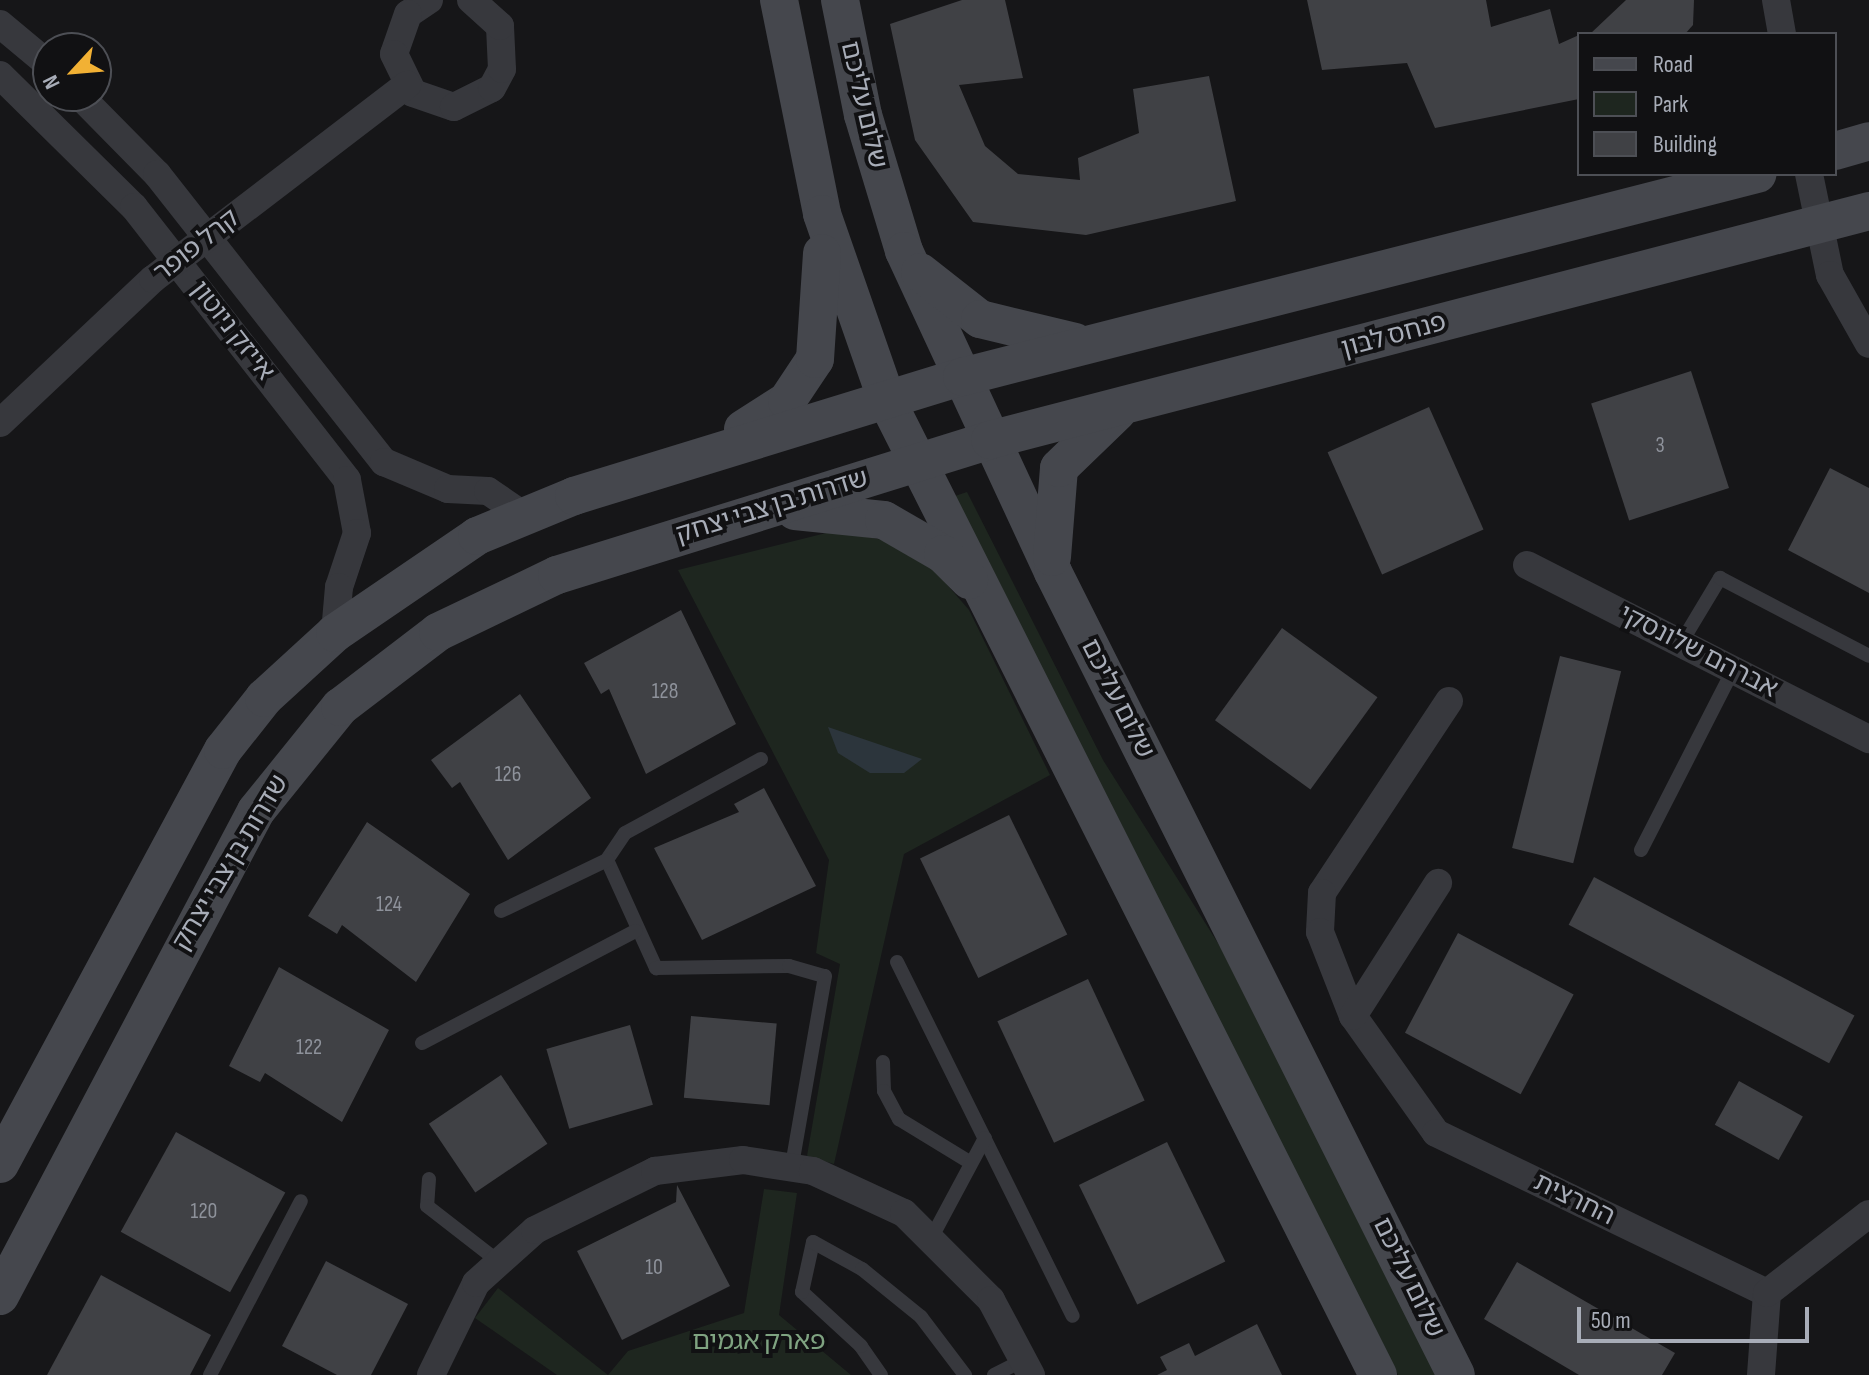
<!DOCTYPE html>
<html>
<head>
<meta charset="utf-8">
<style>
	body { margin:0 }
	#map { position:relative; width:1869px; height:1375px; overflow:hidden; background:#161618; font-family:"Sofia Sans Condensed","Noto Sans Hebrew",sans-serif }
	div>[style] { position:absolute }
	.green>* { inset:0; background:#1e261f }
	.water>* { inset:0; background:#2c353c }
	.building>* { inset:0; background:#404145; transform-origin:0 0 }
	.service>* { height:14px; margin:-7px; padding:0 7px; transform-origin:7px; border-radius:7px; background:#37383d }
	.minor>* { height:28px; margin:-14px; padding:0 14px; transform-origin:14px; border-radius:14px; background:#37383d }
	.secondary>* { height:38px; margin:-19px; padding:0 19px; transform-origin:19px; border-radius:19px; background:#45474d }
	span { translate:-50% -50%; white-space:nowrap; text-align:center; line-height:1.15; -webkit-text-stroke:8px #111113; paint-order:stroke }
	.number-label { font-size:22px; color:#8e929b }
	.number-label span { -webkit-text-stroke-width:0 }
	.street-label { font-size:26px; color:#a8adb8 }
	.park-label { font-size:26px; color:#7fa381 }
	.legend { position:absolute; left:1577px; top:32px; width:260px; height:144px; box-sizing:border-box; background:#111113; border:2px solid #4d4f55; margin:0; padding:10px 14px; list-style:none; font-size:24px; color:#a8adb8 }
	.legend li { display:flex; align-items:center; gap:16px; height:40px }
	.legend b { width:40px; border:2px solid #4d4f55 }
	.north { position:absolute; left:32px; top:32px; width:80px; height:80px; box-sizing:border-box; background:#111113; border:2px solid #4d4f55; border-radius:50%; rotate:244deg; font-size:22px; font-weight:700; line-height:32px; text-align:center; color:#a8adb8 }
	.north::after { content:''; display:block; margin:auto; width:28px; height:36px; background:#f2b134; clip-path:polygon(50% 0,100% 100%,50% 72%,0 100%) }
	.scale { position:absolute; left:1577px; top:1307px; width:232px; height:36px; box-sizing:border-box; border:4px solid #a8adb8; border-top:0; padding-left:10px; font-size:24px; line-height:28px; white-space:nowrap; color:#a8adb8; -webkit-text-stroke:6px #111113; paint-order:stroke }
</style>
</head>
<body>
<div id="map">
	<div class="green">
		<div style="clip-path:polygon(967px 492px,1103px 760px,1236px 972px,1438px 1375px,1398px 1375px,952px 497px)"></div>
		<div style="clip-path:polygon(834px 531px,900px 543px,930px 565px,969px 610px,1050px 775px,904px 854px,834px 1164px,807px 1156px,840px 964px,816px 953px,829px 860px,678px 570px)"></div>
		<div style="clip-path:polygon(764px 1189px,797px 1193px,779px 1315px,851px 1375px,557px 1375px,475px 1318px,498px 1288px,608px 1375px,628px 1351px,744px 1313px)"></div>
	</div>
	<div class="water">
		<div style="clip-path:polygon(828px 727px,922px 759px,904px 773px,870px 773px,838px 753px)"></div>
	</div>
	<div class="building">
		<div style="clip-path:polygon(962px 0,1005px 0,1023px 78px,959px 85px,985px 146px,1018px 174px,1080px 180px,1078px 158px,1139px 133px,1133px 89px,1209px 76px,1236px 201px,1086px 235px,973px 222px,915px 140px,890px 24px)"></div>
		<div style="clip-path:polygon(1307px 0,1486px 0,1491px 27px,1550px 9px,1559px 44px,1579px 35px,1579px 99px,1435px 128px,1407px 63px,1322px 70px)"></div>
		<div style="clip-path:polygon(1626px 0,1694px 0,1693px 25px,1685px 34px,1590px 34px)"></div>
		<div style="left:1691px;top:371px;width:123px;height:105px;rotate:72deg"></div>
		<div style="left:1429px;top:407px;width:134px;height:111px;rotate:66deg"></div>
		<div style="clip-path:polygon(1830px 468px,1869px 488px,1869px 593px,1788px 550px)"></div>
		<div style="clip-path:polygon(681px 610px,736px 724px,646px 774px,609px 689px,601px 694px,584px 663px)"></div>
		<div style="left:1282px;top:628px;width:118px;height:114px;rotate:36deg"></div>
		<div style="left:1560px;top:656px;width:63px;height:198px;rotate:14deg"></div>
		<div style="clip-path:polygon(520px 694px,591px 798px,508px 860px,460px 782px,452px 788px,431px 760px)"></div>
		<div style="clip-path:polygon(764px 788px,816px 886px,702px 940px,654px 848px,739px 812px,734px 804px)"></div>
		<div style="left:1009px;top:815px;width:133px;height:99px;rotate:64deg"></div>
		<div style="clip-path:polygon(367px 822px,470px 894px,416px 982px,342px 925px,337px 934px,308px 916px)"></div>
		<div style="left:1594px;top:877px;width:295px;height:54px;rotate:28deg"></div>
		<div style="left:1458px;top:933px;width:131px;height:113px;rotate:28deg"></div>
		<div style="clip-path:polygon(279px 967px,389px 1030px,342px 1122px,265px 1073px,260px 1082px,229px 1066px)"></div>
		<div style="left:1088px;top:979px;width:134px;height:100px;rotate:65deg"></div>
		<div style="left:691px;top:1016px;width:86px;height:82px;rotate:5deg"></div>
		<div style="left:630px;top:1025px;width:83px;height:87px;rotate:74deg"></div>
		<div style="left:501px;top:1075px;width:83px;height:87px;rotate:56deg"></div>
		<div style="left:1739px;top:1081px;width:73px;height:50px;rotate:29deg"></div>
		<div style="left:176px;top:1132px;width:125px;height:114px;rotate:29deg"></div>
		<div style="left:1167px;top:1142px;width:133px;height:98px;rotate:64deg"></div>
		<div style="clip-path:polygon(677px 1185px,730px 1286px,622px 1340px,577px 1251px,676px 1202px)"></div>
		<div style="clip-path:polygon(326px 1261px,408px 1304px,371px 1375px,337px 1375px,282px 1346px)"></div>
		<div style="clip-path:polygon(1517px 1262px,1675px 1353px,1662px 1375px,1579px 1375px,1484px 1319px)"></div>
		<div style="clip-path:polygon(101px 1275px,211px 1335px,190px 1375px,47px 1375px)"></div>
		<div style="clip-path:polygon(1257px 1324px,1282px 1375px,1157px 1375px,1167px 1370px,1160px 1357px,1189px 1343px,1195px 1356px)"></div>
	</div>
	<div class="service">
		<div style="left:1681px;top:643px;width:76px;rotate:-59deg"></div>
		<div style="left:1720px;top:578px;width:168px;rotate:27.6deg"></div>
		<div style="left:761px;top:759px;width:155px;rotate:151.4deg"></div>
		<div style="left:625px;top:833px;width:32px;rotate:124deg"></div>
		<div style="left:607px;top:860px;width:119px;rotate:65.6deg"></div>
		<div style="left:656px;top:968px;width:133px;rotate:-0.9deg"></div>
		<div style="left:789px;top:966px;width:37px;rotate:16deg"></div>
		<div style="left:825px;top:976px;width:193px;rotate:99.9deg"></div>
		<div style="left:1641px;top:850px;width:202px;rotate:-62.9deg"></div>
		<div style="left:501px;top:911px;width:118px;rotate:-25.7deg"></div>
		<div style="left:897px;top:962px;width:395px;rotate:63.6deg"></div>
		<div style="left:422px;top:1043px;width:241px;rotate:-27.7deg"></div>
		<div style="left:883px;top:1062px;width:29px;rotate:88deg"></div>
		<div style="left:884px;top:1091px;width:32px;rotate:62deg"></div>
		<div style="left:899px;top:1119px;width:84px;rotate:31.4deg"></div>
		<div style="left:429px;top:1179px;width:27px;rotate:94deg"></div>
		<div style="left:427px;top:1206px;width:90px;rotate:37.8deg"></div>
		<div style="left:933px;top:1235px;width:110px;rotate:-61.8deg"></div>
		<div style="left:210px;top:1375px;width:196px;rotate:-62.4deg"></div>
		<div style="left:881px;top:1375px;width:35px;rotate:-125deg"></div>
		<div style="left:861px;top:1346px;width:80px;rotate:-137.5deg"></div>
		<div style="left:802px;top:1292px;width:51px;rotate:-77.6deg"></div>
		<div style="left:813px;top:1242px;width:56px;rotate:28.9deg"></div>
		<div style="left:862px;top:1269px;width:76px;rotate:39.1deg"></div>
		<div style="left:921px;top:1317px;width:73px;rotate:52.8deg"></div>
		<div style="left:994px;top:1375px;width:34px;rotate:-27deg"></div>
	</div>
	<div class="minor">
		<div style="left:429px;top:0;width:25px;rotate:146deg"></div>
		<div style="left:408px;top:14px;width:42px;rotate:109.3deg"></div>
		<div style="left:394px;top:54px;width:43px;rotate:64deg"></div>
		<div style="left:413px;top:93px;width:43px;rotate:18.9deg"></div>
		<div style="left:454px;top:107px;width:42px;rotate:-26.6deg"></div>
		<div style="left:492px;top:88px;width:21px;rotate:-62deg"></div>
		<div style="left:502px;top:69px;width:43px;rotate:-92.7deg"></div>
		<div style="left:500px;top:26px;width:39px;rotate:-138deg"></div>
		<div style="left:1776px;top:0;width:35px;rotate:80deg"></div>
		<div style="left:0;top:24px;width:62px;rotate:39.8deg"></div>
		<div style="left:0;top:75px;width:188px;rotate:44.6deg"></div>
		<div style="left:134px;top:207px;width:346px;rotate:52deg"></div>
		<div style="left:347px;top:480px;width:54px;rotate:79.3deg"></div>
		<div style="left:357px;top:533px;width:57px;rotate:108.4deg"></div>
		<div style="left:339px;top:587px;width:46px;rotate:95deg"></div>
		<div style="left:80px;top:96px;width:110px;rotate:45.4deg"></div>
		<div style="left:157px;top:174px;width:367px;rotate:51.8deg"></div>
		<div style="left:384px;top:462px;width:69px;rotate:22.9deg"></div>
		<div style="left:448px;top:489px;width:40px;rotate:2.9deg"></div>
		<div style="left:488px;top:491px;width:42px;rotate:34.4deg"></div>
		<div style="left:1809px;top:174px;width:103px;rotate:78.3deg"></div>
		<div style="left:1830px;top:275px;width:79px;rotate:60.5deg"></div>
		<div style="left:0;top:423px;width:210px;rotate:-43.3deg"></div>
		<div style="left:153px;top:279px;width:320px;rotate:-37.4deg"></div>
		<div style="left:1527px;top:565px;width:384px;rotate:27deg"></div>
		<div style="left:1449px;top:701px;width:230px;rotate:123.5deg"></div>
		<div style="left:1322px;top:893px;width:39px;rotate:93deg"></div>
		<div style="left:1320px;top:932px;width:90px;rotate:68.6deg"></div>
		<div style="left:1353px;top:1016px;width:143px;rotate:54.6deg"></div>
		<div style="left:1436px;top:1133px;width:368px;rotate:25.8deg"></div>
		<div style="left:1767px;top:1293px;width:82px;rotate:94.2deg"></div>
		<div style="left:1353px;top:1016px;width:158px;rotate:-57.4deg"></div>
		<div style="left:1767px;top:1293px;width:129px;rotate:-37.8deg"></div>
		<div style="left:431px;top:1375px;width:102px;rotate:-63.9deg"></div>
		<div style="left:476px;top:1283px;width:79px;rotate:-41.9deg"></div>
		<div style="left:535px;top:1230px;width:134px;rotate:-26.2deg"></div>
		<div style="left:655px;top:1171px;width:89px;rotate:-7.1deg"></div>
		<div style="left:743px;top:1160px;width:71px;rotate:8.9deg"></div>
		<div style="left:813px;top:1171px;width:100px;rotate:24.8deg"></div>
		<div style="left:904px;top:1213px;width:123px;rotate:45deg"></div>
		<div style="left:991px;top:1300px;width:85px;rotate:61.9deg"></div>
	</div>
	<div class="secondary">
		<div style="left:779px;top:0;width:218px;rotate:78.6deg"></div>
		<div style="left:822px;top:214px;width:198px;rotate:70.8deg"></div>
		<div style="left:887px;top:401px;width:1091px;rotate:63.25deg"></div>
		<div style="left:840px;top:0;width:117px;rotate:78.7deg"></div>
		<div style="left:863px;top:115px;width:142px;rotate:73.2deg"></div>
		<div style="left:904px;top:251px;width:354px;rotate:65.1deg"></div>
		<div style="left:1053px;top:572px;width:898px;rotate:63.35deg"></div>
		<div style="left:1835px;top:151px;width:35px;rotate:-16deg"></div>
		<div style="left:920px;top:272px;width:76px;rotate:38.1deg"></div>
		<div style="left:980px;top:319px;width:98px;rotate:13.6deg"></div>
		<div style="left:743px;top:429px;width:52px;rotate:-32.5deg"></div>
		<div style="left:787px;top:401px;width:50px;rotate:-56.3deg"></div>
		<div style="left:815px;top:359px;width:106px;rotate:-86.2deg"></div>
		<div style="left:795px;top:511px;width:89px;rotate:5.8deg"></div>
		<div style="left:884px;top:520px;width:68px;rotate:30deg"></div>
		<div style="left:943px;top:554px;width:37px;rotate:45deg"></div>
		<div style="left:1052px;top:557px;width:89px;rotate:-85.5deg"></div>
		<div style="left:1059px;top:468px;width:81px;rotate:-44deg"></div>
		<div style="left:0;top:1164px;width:470px;rotate:-61.7deg"></div>
		<div style="left:223px;top:750px;width:66px;rotate:-51.7deg"></div>
		<div style="left:264px;top:698px;width:96px;rotate:-42.5deg"></div>
		<div style="left:335px;top:633px;width:172px;rotate:-34.3deg"></div>
		<div style="left:477px;top:536px;width:105px;rotate:-22.4deg"></div>
		<div style="left:574px;top:496px;width:406px;rotate:-17.1deg"></div>
		<div style="left:962px;top:377px;width:821px;rotate:-14.32deg"></div>
		<div style="left:0;top:1296px;width:548px;rotate:-62.17deg"></div>
		<div style="left:256px;top:811px;width:134px;rotate:-51.1deg"></div>
		<div style="left:340px;top:707px;width:123px;rotate:-37.4deg"></div>
		<div style="left:438px;top:632px;width:132px;rotate:-25.6deg"></div>
		<div style="left:557px;top:575px;width:454px;rotate:-17.3deg"></div>
		<div style="left:990px;top:440px;width:908px;rotate:-14.6deg"></div>
	</div>
	<div class="number-label">
		<span style="left:1660px;top:446px">3</span>
		<span style="left:665px;top:692px">128</span>
		<span style="left:508px;top:775px">126</span>
		<span style="left:389px;top:905px">124</span>
		<span style="left:309px;top:1048px">122</span>
		<span style="left:204px;top:1212px">120</span>
		<span style="left:654px;top:1268px">10</span>
	</div>
	<div class="street-label">
		<span style="left:863px;top:105px;rotate:77deg">שלום עליכם</span>
		<span style="left:197px;top:246px;rotate:-38deg">קרל פופר</span>
		<span style="left:232px;top:331px;rotate:52deg">אייזק ניוטון</span>
		<span style="left:1394px;top:336px;rotate:-15deg">פנחס לבון</span>
		<span style="left:772px;top:507px;rotate:-17deg">שדרות בן צבי יצחק</span>
		<span style="left:1698px;top:652px;rotate:27deg">אברהם שלונסקי</span>
		<span style="left:1117px;top:699px;rotate:63deg">שלום עליכם</span>
		<span style="left:231px;top:863px;rotate:-59deg">שדרות בן צבי יצחק</span>
		<span style="left:1574px;top:1200px;rotate:26deg">החרצית</span>
		<span style="left:1408px;top:1278px;rotate:64deg">שלום עליכם</span>
	</div>
	<div class="park-label">
		<span style="left:759px;top:1342px">פארק אגמים</span>
	</div>
	<ul class="legend">
	<li><b style="height:10px;background:#45474d"></b>Road</li>
	<li><b style="height:22px;background:#1e261f"></b>Park</li>
	<li><b style="height:22px;background:#404145"></b>Building</li>
	</ul>
	<div class="north">N</div>
	<div class="scale">50 m</div>
</div>
</body>
</html>
